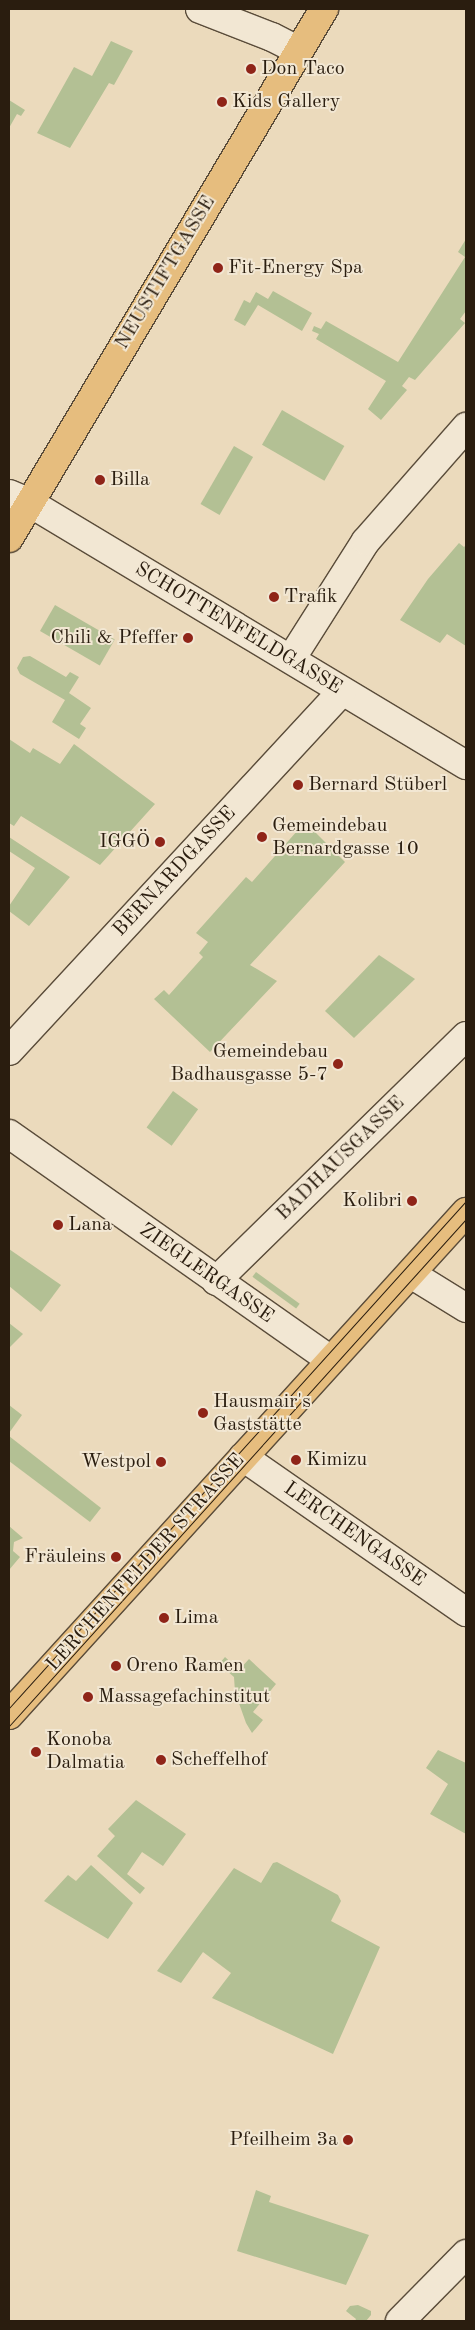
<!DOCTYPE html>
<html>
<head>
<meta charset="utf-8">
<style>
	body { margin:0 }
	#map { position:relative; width:475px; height:2330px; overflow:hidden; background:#ebdabc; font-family:"Old Standard TT",serif }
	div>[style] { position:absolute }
	.green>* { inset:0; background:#b3c094; transform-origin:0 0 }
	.roads { filter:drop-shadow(1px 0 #5a4c3a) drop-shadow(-1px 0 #5a4c3a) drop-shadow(0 1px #5a4c3a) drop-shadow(0 -1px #5a4c3a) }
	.minor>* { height:28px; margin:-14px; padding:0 14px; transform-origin:14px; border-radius:14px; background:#f2e7d3 }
	.major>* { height:28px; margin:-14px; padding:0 14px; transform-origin:14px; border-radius:14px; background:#e6bd7e }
	.tram>* { height:1px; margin:-0.5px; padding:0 0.5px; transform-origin:0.5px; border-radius:0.5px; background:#2a1d0f }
	.dots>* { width:14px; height:14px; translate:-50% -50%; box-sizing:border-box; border:2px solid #f2e7d3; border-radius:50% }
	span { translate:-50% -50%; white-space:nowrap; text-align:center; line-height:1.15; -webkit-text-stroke:4px #f2e7d3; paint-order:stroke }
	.poi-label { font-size:20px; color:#2a1d0f }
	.left { translate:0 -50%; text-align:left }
	.right { translate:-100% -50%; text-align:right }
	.street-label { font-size:20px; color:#2a1d0f }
	.frame { position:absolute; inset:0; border:10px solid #2a1d0f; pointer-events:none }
</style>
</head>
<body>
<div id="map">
	<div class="green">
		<div style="clip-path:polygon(111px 41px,133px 51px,114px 85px,109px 83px,70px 148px,37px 133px,74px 67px,92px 76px)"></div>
		<div style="clip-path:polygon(9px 100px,25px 110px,21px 116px,17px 114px,9px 128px)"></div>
		<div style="clip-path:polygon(466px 239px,466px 311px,460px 319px,465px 323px,415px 380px,409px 377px,402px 386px,407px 390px,381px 420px,368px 409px,386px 381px,316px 339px,319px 334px,312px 331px,314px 326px,321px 329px,326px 321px,398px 362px,465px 257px,458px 252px)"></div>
		<div style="clip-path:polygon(273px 291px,312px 313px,302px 331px,258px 305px,245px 326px,234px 320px,244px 300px,250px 303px,256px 292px,268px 299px)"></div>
		<div style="left:282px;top:410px;width:72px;height:40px;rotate:30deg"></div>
		<div style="left:234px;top:446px;width:22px;height:67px;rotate:30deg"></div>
		<div style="clip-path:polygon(459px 543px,464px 547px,466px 545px,466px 646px,447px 634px,440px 643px,400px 620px,428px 579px)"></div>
		<div style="left:55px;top:605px;width:69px;height:30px;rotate:30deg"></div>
		<div style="clip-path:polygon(30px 656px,66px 677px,70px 672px,79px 677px,69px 693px,91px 708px,80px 724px,86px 728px,79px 739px,52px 722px,65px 700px,20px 674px,17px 668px,23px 657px)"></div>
		<div style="clip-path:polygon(9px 739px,30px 753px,33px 748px,60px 764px,74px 744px,155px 804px,100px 865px,21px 816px,14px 826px,9px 823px)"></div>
		<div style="clip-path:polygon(305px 822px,345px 862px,250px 965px,277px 981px,210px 1052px,154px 999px,164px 990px,169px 995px,203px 957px,199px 953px,208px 942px,196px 933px,246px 877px,252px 882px)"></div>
		<div style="clip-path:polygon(9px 837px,70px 877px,29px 926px,9px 911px,9px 906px,35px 868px,9px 851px)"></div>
		<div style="clip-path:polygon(379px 955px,415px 979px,354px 1038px,325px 1011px)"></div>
		<div style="left:173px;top:1091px;width:31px;height:45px;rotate:36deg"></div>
		<div style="clip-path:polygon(9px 1249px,61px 1285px,41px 1312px,9px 1286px)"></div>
		<div style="left:256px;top:1272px;width:54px;height:6px;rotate:36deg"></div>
		<div style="clip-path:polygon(9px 1323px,23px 1334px,9px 1348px)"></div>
		<div style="clip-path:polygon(9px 1405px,22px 1415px,9px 1433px)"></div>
		<div style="clip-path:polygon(9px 1436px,101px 1508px,90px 1522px,9px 1461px)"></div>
		<div style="clip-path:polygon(9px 1526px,23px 1538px,14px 1542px,13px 1551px,20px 1557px,9px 1570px)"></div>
		<div style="clip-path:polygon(225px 1657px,239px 1670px,249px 1659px,276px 1684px,253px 1712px,263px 1720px,252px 1733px,246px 1723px,235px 1692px,234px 1677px,219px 1664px)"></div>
		<div style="clip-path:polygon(438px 1750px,466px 1763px,466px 1834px,430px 1814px,448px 1784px,426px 1768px)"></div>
		<div style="clip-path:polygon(136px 1800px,186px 1834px,163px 1866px,142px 1852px,127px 1874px,145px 1888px,140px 1894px,97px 1856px,115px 1836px,108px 1829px)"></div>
		<div style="clip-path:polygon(277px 1862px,338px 1895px,341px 1901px,331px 1921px,380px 1947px,333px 2054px,212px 1998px,231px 1973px,203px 1952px,181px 1983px,157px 1971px,234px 1868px,261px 1883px,273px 1863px)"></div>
		<div style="clip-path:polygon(91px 1865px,133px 1903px,108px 1939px,44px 1901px,68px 1875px,76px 1881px)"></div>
		<div style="clip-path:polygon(256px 2190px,271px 2196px,269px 2202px,369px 2235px,346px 2285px,237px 2251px)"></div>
		<div style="clip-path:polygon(358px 2305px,371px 2311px,371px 2315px,366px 2321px,355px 2321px,356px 2319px,346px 2311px,350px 2306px)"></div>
	</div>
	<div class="roads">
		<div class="minor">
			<div style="left:200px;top:9px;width:77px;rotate:21.3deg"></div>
			<div style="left:272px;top:37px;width:30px;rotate:27deg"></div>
			<div style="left:9px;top:494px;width:23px;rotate:23deg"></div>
			<div style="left:30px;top:503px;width:509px;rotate:31deg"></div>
			<div style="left:291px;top:659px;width:140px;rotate:-57.6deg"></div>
			<div style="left:366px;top:541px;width:152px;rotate:-48.7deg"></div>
			<div style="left:9px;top:1051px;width:490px;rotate:-47.2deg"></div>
			<div style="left:9px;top:1134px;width:393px;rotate:35.1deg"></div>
			<div style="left:411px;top:1274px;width:65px;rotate:31.7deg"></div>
			<div style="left:216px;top:1281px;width:350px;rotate:-44.4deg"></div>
			<div style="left:243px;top:1457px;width:272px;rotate:34.8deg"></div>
			<div style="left:400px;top:2321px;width:94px;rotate:-45.4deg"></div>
		</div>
		<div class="major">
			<div style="left:9px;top:538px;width:616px;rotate:-59.23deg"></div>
			<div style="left:9px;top:1715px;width:680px;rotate:-47.74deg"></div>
		</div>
	</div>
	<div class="tram">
		<div style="left:9px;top:1708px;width:683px;rotate:-47.97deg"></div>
		<div style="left:9px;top:1726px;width:683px;rotate:-47.97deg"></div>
	</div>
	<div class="dots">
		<div style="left:251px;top:69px;background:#8f2418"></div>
		<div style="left:222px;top:102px;background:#8f2418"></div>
		<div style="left:218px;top:268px;background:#8f2418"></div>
		<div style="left:100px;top:480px;background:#8f2418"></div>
		<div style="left:274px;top:597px;background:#8f2418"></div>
		<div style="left:188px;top:638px;background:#8f2418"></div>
		<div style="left:298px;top:785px;background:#8f2418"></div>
		<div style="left:262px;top:837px;background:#8f2418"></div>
		<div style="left:160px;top:842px;background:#8f2418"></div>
		<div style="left:338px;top:1064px;background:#8f2418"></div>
		<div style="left:412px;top:1201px;background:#8f2418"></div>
		<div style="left:58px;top:1225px;background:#8f2418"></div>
		<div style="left:203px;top:1413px;background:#8f2418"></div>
		<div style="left:296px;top:1460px;background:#8f2418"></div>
		<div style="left:161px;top:1462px;background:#8f2418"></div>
		<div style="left:116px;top:1557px;background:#8f2418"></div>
		<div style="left:164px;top:1618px;background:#8f2418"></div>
		<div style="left:116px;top:1666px;background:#8f2418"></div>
		<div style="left:88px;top:1697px;background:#8f2418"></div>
		<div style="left:36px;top:1752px;background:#8f2418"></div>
		<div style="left:161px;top:1760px;background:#8f2418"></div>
		<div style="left:348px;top:2140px;background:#8f2418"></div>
	</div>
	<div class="poi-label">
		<span class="left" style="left:261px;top:69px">Don Taco</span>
		<span class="left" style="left:232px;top:102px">Kids Gallery</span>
		<span class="left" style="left:228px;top:268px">Fit-Energy Spa</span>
		<span class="left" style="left:110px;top:480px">Billa</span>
		<span class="left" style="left:284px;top:597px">Trafik</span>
		<span class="right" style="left:178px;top:638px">Chili &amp; Pfeffer</span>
		<span class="left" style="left:308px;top:785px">Bernard Stüberl</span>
		<span class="left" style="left:272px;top:838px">Gemeindebau<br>Bernardgasse 10</span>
		<span class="right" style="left:150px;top:842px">IGGÖ</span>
		<span class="right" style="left:328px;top:1064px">Gemeindebau<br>Badhausgasse 5-7</span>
		<span class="right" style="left:402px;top:1201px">Kolibri</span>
		<span class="left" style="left:68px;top:1225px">Lana</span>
		<span class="left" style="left:213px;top:1414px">Hausmair's<br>Gaststätte</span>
		<span class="left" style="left:306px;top:1460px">Kimizu</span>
		<span class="right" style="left:151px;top:1462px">Westpol</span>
		<span class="right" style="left:106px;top:1557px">Fräuleins</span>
		<span class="left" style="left:174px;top:1618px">Lima</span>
		<span class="left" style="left:126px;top:1666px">Oreno Ramen</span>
		<span class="left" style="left:98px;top:1697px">Massagefachinstitut</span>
		<span class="left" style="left:46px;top:1752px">Konoba<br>Dalmatia</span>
		<span class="left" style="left:171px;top:1760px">Scheffelhof</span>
		<span class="right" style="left:338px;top:2140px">Pfeilheim 3a</span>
	</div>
	<div class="street-label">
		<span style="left:166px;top:273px;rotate:-59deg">NEUSTIFTGASSE</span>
		<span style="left:238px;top:629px;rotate:31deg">SCHOTTENFELDGASSE</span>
		<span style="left:175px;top:872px;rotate:-47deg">BERNARDGASSE</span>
		<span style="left:341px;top:1159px;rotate:-44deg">BADHAUSGASSE</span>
		<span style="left:206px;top:1274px;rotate:35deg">ZIEGLERGASSE</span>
		<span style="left:354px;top:1535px;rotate:35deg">LERCHENGASSE</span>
		<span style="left:146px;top:1563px;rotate:-48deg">LERCHENFELDER STRASSE</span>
	</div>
	<div class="frame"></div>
</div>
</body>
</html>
